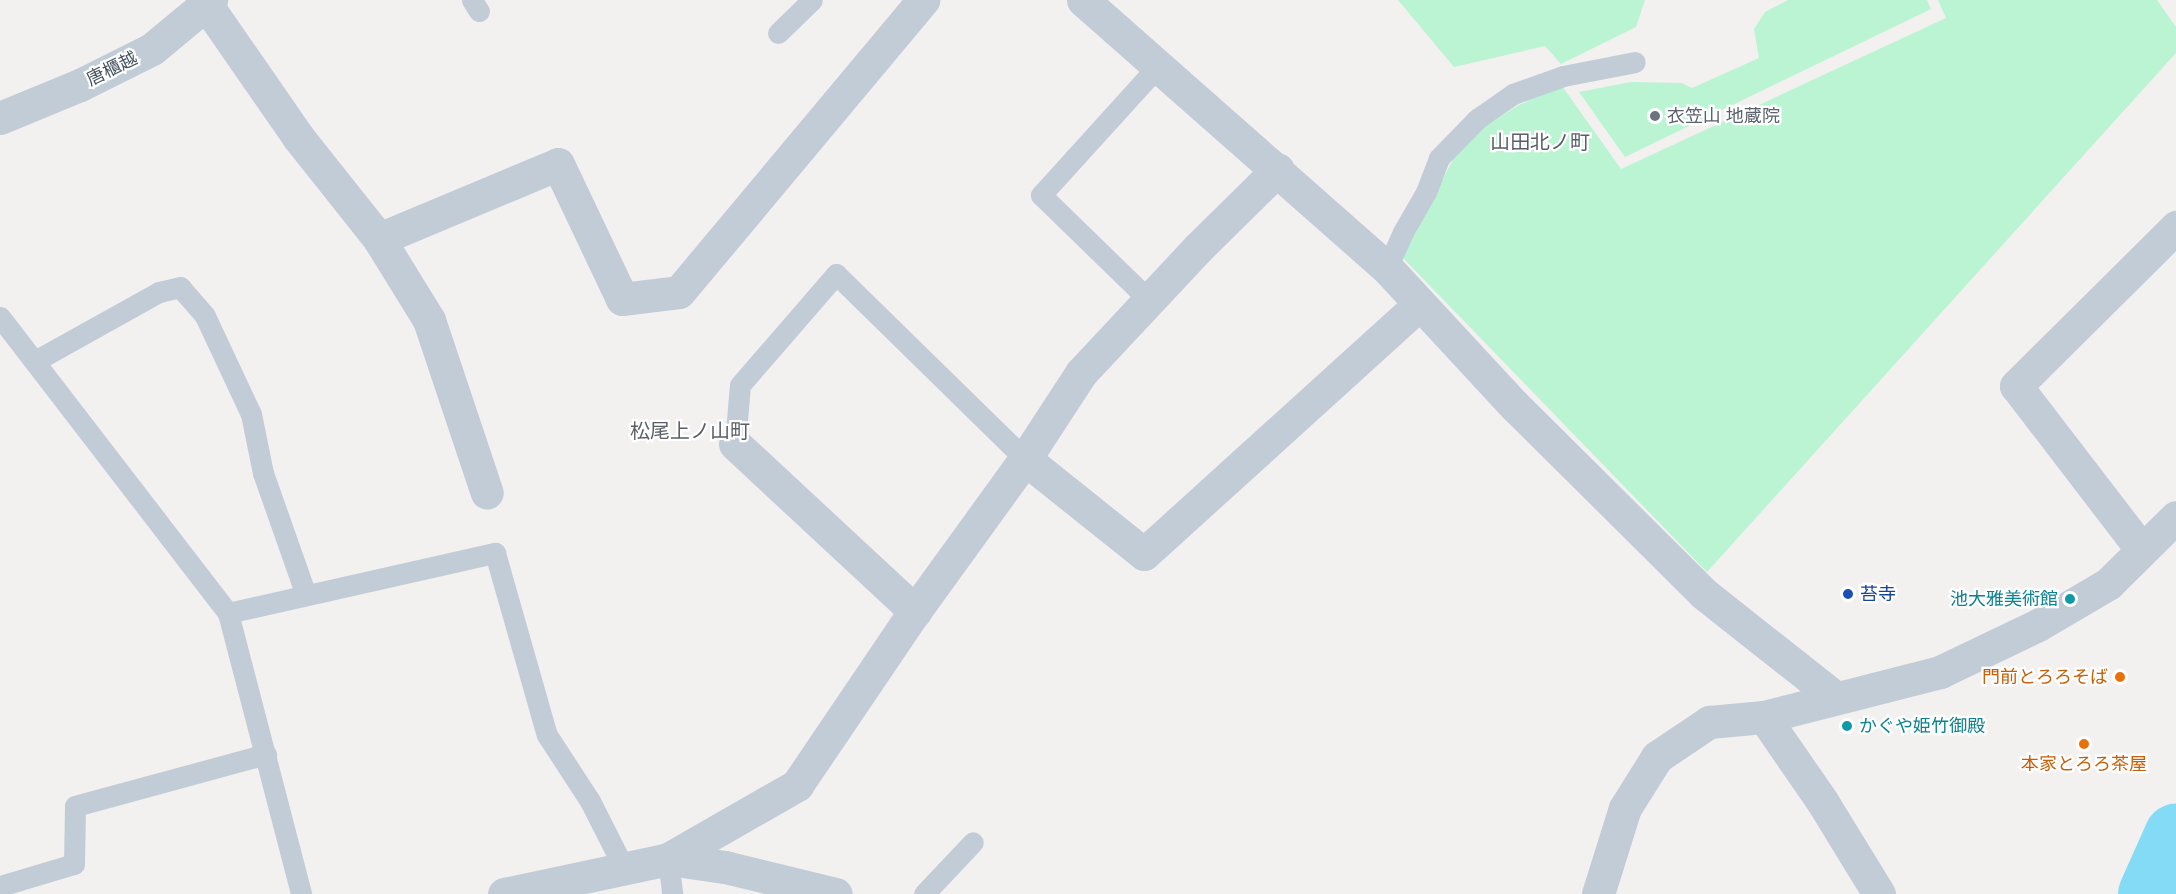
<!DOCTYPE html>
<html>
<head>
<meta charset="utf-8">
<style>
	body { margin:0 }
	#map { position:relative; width:2176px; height:894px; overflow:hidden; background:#f3f0f0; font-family:"Nunito Sans","Noto Sans JP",sans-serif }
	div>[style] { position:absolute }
	.green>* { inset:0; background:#baf4d3 }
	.river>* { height:64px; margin:-32px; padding:0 32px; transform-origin:32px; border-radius:32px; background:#83dbf6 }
	.lane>* { height:21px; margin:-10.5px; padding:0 10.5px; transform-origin:10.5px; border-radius:10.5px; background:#c2ccd7 }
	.street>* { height:33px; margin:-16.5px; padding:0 16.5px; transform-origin:16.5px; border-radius:16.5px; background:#c2ccd7 }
	.dots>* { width:16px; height:16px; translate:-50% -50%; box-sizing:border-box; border:3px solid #fff; border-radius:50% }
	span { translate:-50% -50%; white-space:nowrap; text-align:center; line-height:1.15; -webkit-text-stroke:4.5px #fff; paint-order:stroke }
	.street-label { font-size:18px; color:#465360 }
	.worship-label { font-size:18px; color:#5b616d }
	.left { translate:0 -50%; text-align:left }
	.transit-label { font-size:18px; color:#164399 }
	.culture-label { font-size:18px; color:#0d838f }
	.right { translate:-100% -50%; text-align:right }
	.food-label { font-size:18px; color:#c56008 }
	.neighbourhood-label { font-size:20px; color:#5c6066 }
</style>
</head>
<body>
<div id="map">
	<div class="green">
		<div style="clip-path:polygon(1398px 0,1645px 0,1636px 27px,1561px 64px,1545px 46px,1454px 67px)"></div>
		<div style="clip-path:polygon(1788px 0,1927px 0,1931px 9px,1625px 157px,1579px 92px,1631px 82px,1682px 83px,1692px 88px,1759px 58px,1754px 29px,1765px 12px)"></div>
		<div style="clip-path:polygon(1938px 0,2157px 0,2176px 27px,2176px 53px,1707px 572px,1402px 257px,1457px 152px,1480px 129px,1519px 105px,1562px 86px,1621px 169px,1946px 18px)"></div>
	</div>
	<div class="river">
		<div style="left:2150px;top:894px;width:64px;rotate:-65.9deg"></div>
	</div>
	<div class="lane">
		<div style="left:472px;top:0;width:13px;rotate:58deg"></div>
		<div style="left:778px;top:33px;width:47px;rotate:-44.1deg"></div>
		<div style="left:1387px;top:268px;width:39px;rotate:-66deg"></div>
		<div style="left:1403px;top:232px;width:46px;rotate:-60.1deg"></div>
		<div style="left:1426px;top:192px;width:36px;rotate:-69deg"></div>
		<div style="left:1439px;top:158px;width:54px;rotate:-45.7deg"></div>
		<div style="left:1477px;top:119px;width:44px;rotate:-34.8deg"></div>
		<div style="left:1513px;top:94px;width:53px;rotate:-19.8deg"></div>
		<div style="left:1563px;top:76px;width:73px;rotate:-11deg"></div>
		<div style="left:1150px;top:301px;width:152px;rotate:-135.8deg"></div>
		<div style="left:1041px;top:195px;width:174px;rotate:-47.8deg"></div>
		<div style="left:0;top:317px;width:374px;rotate:52.4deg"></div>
		<div style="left:228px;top:613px;width:290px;rotate:75.4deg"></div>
		<div style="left:35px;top:361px;width:142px;rotate:-29.1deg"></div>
		<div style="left:159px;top:292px;width:22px;rotate:-13deg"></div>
		<div style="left:180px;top:287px;width:38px;rotate:49deg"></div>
		<div style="left:205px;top:316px;width:108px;rotate:64.9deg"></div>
		<div style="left:251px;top:414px;width:60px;rotate:78.5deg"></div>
		<div style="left:263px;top:473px;width:129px;rotate:70.6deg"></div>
		<div style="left:735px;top:444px;width:59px;rotate:-85.2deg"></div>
		<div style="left:740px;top:385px;width:147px;rotate:-49.1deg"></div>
		<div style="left:836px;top:274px;width:264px;rotate:44.4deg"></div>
		<div style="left:228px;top:613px;width:274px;rotate:-12.7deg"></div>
		<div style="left:495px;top:553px;width:189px;rotate:74.1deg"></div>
		<div style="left:547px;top:735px;width:79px;rotate:56.9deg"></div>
		<div style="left:590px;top:801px;width:75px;rotate:63.1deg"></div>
		<div style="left:668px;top:859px;width:35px;rotate:83deg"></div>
		<div style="left:0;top:886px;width:77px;rotate:-16.6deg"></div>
		<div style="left:74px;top:864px;width:58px;rotate:-89deg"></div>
		<div style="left:75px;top:806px;width:198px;rotate:-15.2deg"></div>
		<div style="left:924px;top:894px;width:71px;rotate:-46.7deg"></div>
	</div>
	<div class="street">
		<div style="left:1083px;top:0;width:405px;rotate:41.4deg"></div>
		<div style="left:1387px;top:268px;width:188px;rotate:47.2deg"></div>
		<div style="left:1515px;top:406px;width:265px;rotate:44.8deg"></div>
		<div style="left:1703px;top:593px;width:169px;rotate:38.3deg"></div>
		<div style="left:206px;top:4px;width:162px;rotate:55.3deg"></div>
		<div style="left:298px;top:137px;width:130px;rotate:51.5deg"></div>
		<div style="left:379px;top:239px;width:95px;rotate:58.3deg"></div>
		<div style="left:429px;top:320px;width:182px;rotate:71.5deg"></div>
		<div style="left:0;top:118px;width:87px;rotate:-22.4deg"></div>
		<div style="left:80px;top:85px;width:80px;rotate:-26.6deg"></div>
		<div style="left:152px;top:49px;width:77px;rotate:-39.7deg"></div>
		<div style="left:379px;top:239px;width:194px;rotate:-22.7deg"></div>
		<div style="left:558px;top:164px;width:149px;rotate:64.6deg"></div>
		<div style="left:622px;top:299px;width:57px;rotate:-7deg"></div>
		<div style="left:679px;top:292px;width:381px;rotate:-50.1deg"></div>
		<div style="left:735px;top:444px;width:246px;rotate:42.9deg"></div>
		<div style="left:1025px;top:459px;width:152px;rotate:38.6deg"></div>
		<div style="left:1144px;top:554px;width:372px;rotate:-42.2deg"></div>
		<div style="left:2142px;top:550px;width:207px;rotate:-127.5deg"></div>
		<div style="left:2016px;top:386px;width:226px;rotate:-44.8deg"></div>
		<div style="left:1764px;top:717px;width:102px;rotate:55.4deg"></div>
		<div style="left:1822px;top:801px;width:109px;rotate:58.5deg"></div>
		<div style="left:668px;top:859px;width:58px;rotate:8deg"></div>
		<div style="left:725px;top:867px;width:114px;rotate:13.7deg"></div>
		<div style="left:504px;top:894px;width:168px;rotate:-12deg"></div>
		<div style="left:668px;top:859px;width:149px;rotate:-29.8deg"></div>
		<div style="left:797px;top:785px;width:210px;rotate:-55.9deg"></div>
		<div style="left:915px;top:611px;width:188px;rotate:-54.1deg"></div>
		<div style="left:1025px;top:459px;width:103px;rotate:-56.9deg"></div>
		<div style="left:1081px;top:373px;width:171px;rotate:-46.9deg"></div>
		<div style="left:1198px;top:248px;width:112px;rotate:-44.6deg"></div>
		<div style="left:1598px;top:894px;width:90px;rotate:-72.6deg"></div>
		<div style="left:1625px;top:808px;width:60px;rotate:-57.9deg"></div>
		<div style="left:1657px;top:757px;width:63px;rotate:-33.9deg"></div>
		<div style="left:1709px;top:722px;width:55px;rotate:-5.2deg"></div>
		<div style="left:1764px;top:717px;width:182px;rotate:-14.3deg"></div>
		<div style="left:1940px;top:672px;width:109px;rotate:-25.6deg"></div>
		<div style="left:2038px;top:625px;width:81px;rotate:-30.4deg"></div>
		<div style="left:2108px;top:584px;width:95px;rotate:-44.6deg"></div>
	</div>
	<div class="dots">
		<div style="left:1655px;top:116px;background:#6b7280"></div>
		<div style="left:1848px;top:594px;background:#1a4fb4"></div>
		<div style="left:2070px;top:599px;background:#0f9aa8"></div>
		<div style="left:2120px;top:677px;background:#e8710a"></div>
		<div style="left:1847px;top:726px;background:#0f9aa8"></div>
		<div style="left:2084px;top:744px;background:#e8710a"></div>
	</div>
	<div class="street-label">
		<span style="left:112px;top:69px;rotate:-26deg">唐櫃越</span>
	</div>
	<div class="worship-label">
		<span class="left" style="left:1667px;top:116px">衣笠山 地蔵院</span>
	</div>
	<div class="transit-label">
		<span class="left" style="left:1860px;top:594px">苔寺</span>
	</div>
	<div class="culture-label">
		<span class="right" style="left:2058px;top:599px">池大雅美術館</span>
		<span class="left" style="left:1859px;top:726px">かぐや姫竹御殿</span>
	</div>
	<div class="food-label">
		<span class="right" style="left:2108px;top:677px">門前とろろそば</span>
		<span style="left:2084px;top:764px">本家とろろ茶屋</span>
	</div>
	<div class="neighbourhood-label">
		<span style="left:1540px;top:142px">山田北ノ町</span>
		<span style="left:690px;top:431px">松尾上ノ山町</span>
	</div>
</div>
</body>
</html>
